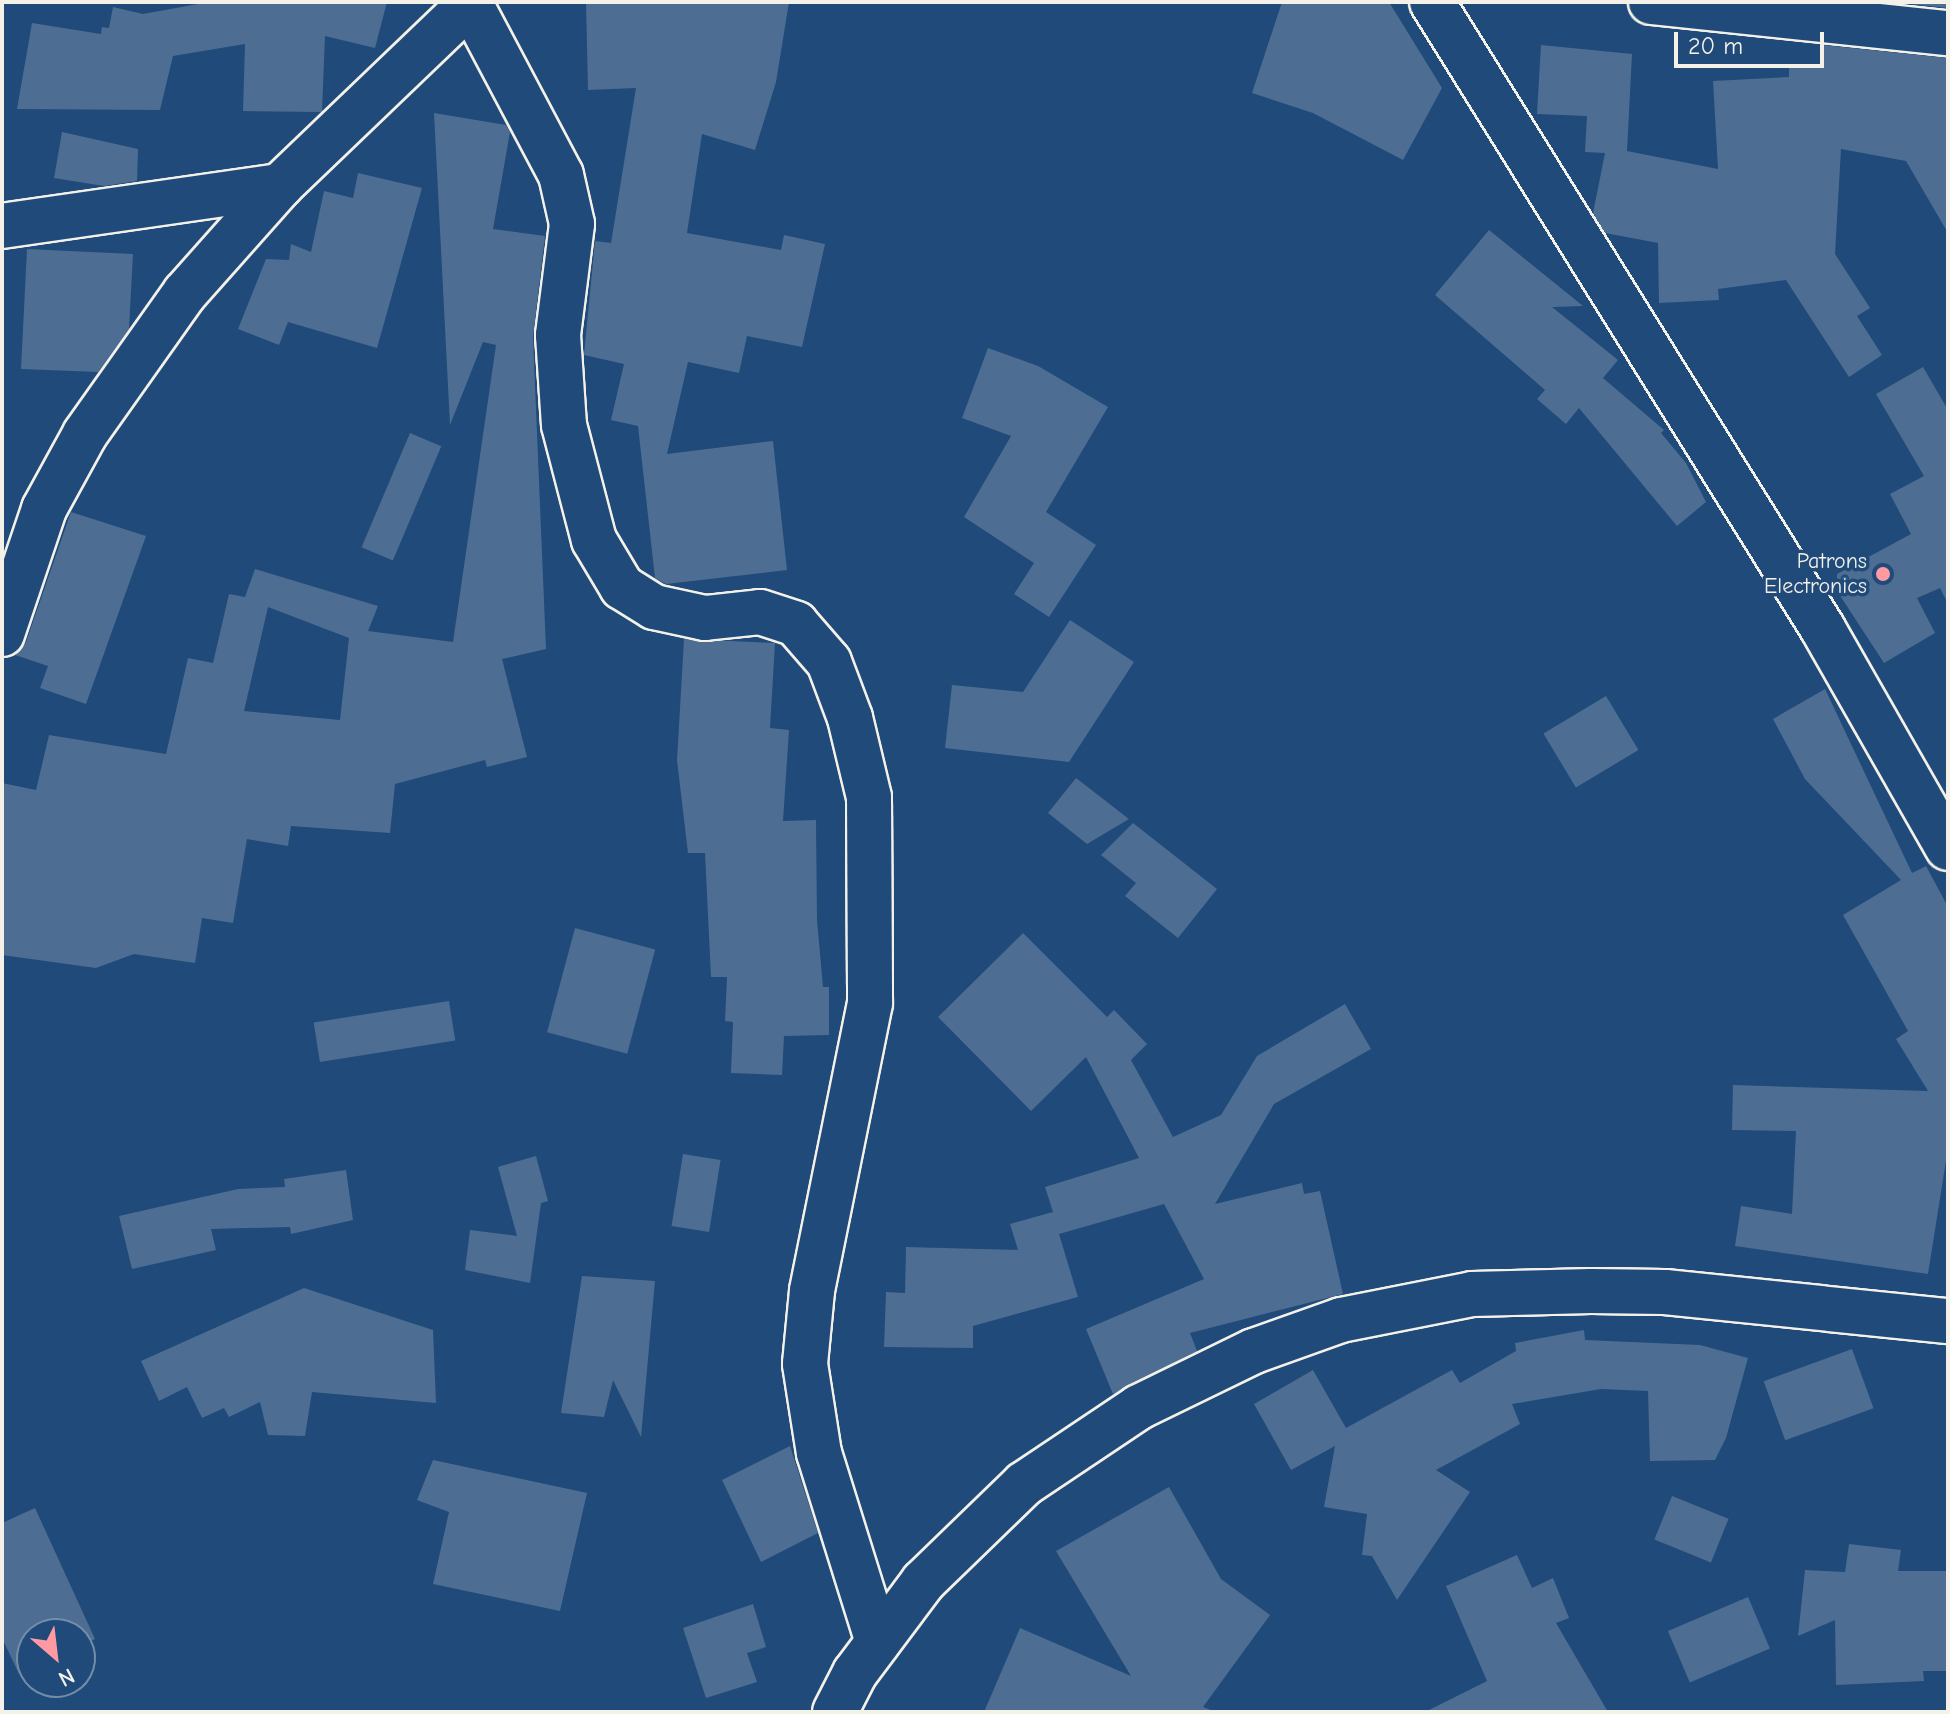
<!DOCTYPE html>
<html>
<head>
<meta charset="utf-8">
<style>
	body { margin:0 }
	#map { position:relative; width:1950px; height:1714px; overflow:hidden; background:#1f4a7a; font-family:"Comic Neue",sans-serif }
	div>[style] { position:absolute }
	.building>* { inset:0; background:#4d6e92; transform-origin:0 0 }
	.roads { filter:drop-shadow(2px 0 #f4f1e8) drop-shadow(-2px 0 #f4f1e8) drop-shadow(0 2px #f4f1e8) drop-shadow(0 -2px #f4f1e8) }
	.minor>* { height:44px; margin:-22px; padding:0 22px; transform-origin:22px; border-radius:22px; background:#1f4a7a }
	.secondary>* { height:44px; margin:-22px; padding:0 22px; transform-origin:22px; border-radius:22px; background:#1f4a7a }
	.dots>* { width:22px; height:22px; translate:-50% -50%; box-sizing:border-box; border:4px solid #1f4a7a; border-radius:50% }
	span { translate:-50% -50%; white-space:nowrap; text-align:center; line-height:1.15; -webkit-text-stroke:7px #1f4a7a; paint-order:stroke }
	.poi-label { font-size:22px; color:#f4f1e8 }
	.right { translate:-100% -50%; text-align:right }
	.frame { position:absolute; inset:0; border:4px solid #f4f1e8; pointer-events:none }
	.north { position:absolute; left:16px; top:1618px; width:80px; height:80px; box-sizing:border-box; background:#1f4a7a; border:2px solid #748da6; border-radius:50%; rotate:152deg; font-size:22px; font-weight:700; line-height:32px; text-align:center; color:#f4f1e8 }
	.north::after { content:''; display:block; margin:auto; width:28px; height:36px; background:#ff9aa2; clip-path:polygon(50% 0,100% 100%,50% 72%,0 100%) }
	.scale { position:absolute; left:1674px; top:32px; width:150px; height:36px; box-sizing:border-box; border:4px solid #f4f1e8; border-top:0; padding-left:10px; font-size:24px; line-height:28px; white-space:nowrap; color:#f4f1e8; -webkit-text-stroke:6px #1f4a7a; paint-order:stroke }
</style>
</head>
<body>
<div id="map">
	<div class="building">
		<div style="clip-path:polygon(209px 2px,387px 2px,375px 48px,325px 36px,322px 112px,243px 111px,245px 44px,173px 56px,160px 110px,17px 109px,32px 23px,101px 34px,102px 27px,109px 28px,113px 7px,143px 14px)"></div>
		<div style="clip-path:polygon(586px 2px,789px 2px,776px 82px,755px 150px,702px 134px,687px 233px,781px 250px,784px 235px,825px 244px,802px 347px,747px 336px,739px 373px,688px 362px,667px 454px,773px 441px,787px 570px,666px 584px,655px 578px,638px 426px,611px 420px,624px 364px,584px 355px,595px 241px,611px 243px,636px 88px,588px 90px)"></div>
		<div style="clip-path:polygon(1282px 2px,1389px 2px,1442px 88px,1403px 160px,1313px 113px,1252px 93px)"></div>
		<div style="clip-path:polygon(1892px 2px,1948px 2px,1948px 8px)"></div>
		<div style="clip-path:polygon(1541px 45px,1632px 54px,1627px 151px,1718px 169px,1713px 81px,1789px 77px,1789px 65px,1821px 65px,1823px 45px,1948px 58px,1948px 233px,1906px 161px,1841px 149px,1835px 254px,1870px 308px,1857px 316px,1882px 355px,1849px 377px,1786px 280px,1718px 289px,1719px 300px,1659px 303px,1658px 243px,1605px 233px,1593px 213px,1605px 153px,1585px 152px,1587px 116px,1537px 114px)"></div>
		<div style="clip-path:polygon(evenodd,434px 113px,506px 125px,510px 132px,493px 229px,545px 236px,533px 337px,546px 649px,502px 659px,527px 757px,487px 767px,485px 760px,395px 784px,390px 833px,291px 826px,288px 846px,247px 839px,233px 923px,202px 918px,195px 963px,134px 954px,96px 968px,2px 955px,2px 783px,36px 790px,49px 735px,166px 754px,188px 658px,213px 663px,229px 594px,245px 597px,255px 569px,378px 606px,368px 631px,453px 642px,496px 345px,483px 342px,450px 425px,434px 113px,268px 607px,349px 638px,340px 720px,244px 711px,268px 607px)"></div>
		<div style="clip-path:polygon(62px 132px,138px 149px,137px 181px,104px 186px,54px 178px)"></div>
		<div style="clip-path:polygon(358px 173px,422px 188px,377px 348px,288px 322px,279px 345px,238px 329px,266px 259px,289px 260px,291px 244px,311px 252px,324px 191px,353px 198px)"></div>
		<div style="clip-path:polygon(1489px 230px,1583px 306px,1552px 307px,1618px 360px,1603px 378px,1664px 430px,1661px 433px,1686px 463px,1706px 502px,1677px 526px,1579px 408px,1566px 424px,1537px 399px,1545px 390px,1435px 295px)"></div>
		<div style="clip-path:polygon(27px 249px,133px 254px,129px 329px,98px 372px,21px 369px)"></div>
		<div style="clip-path:polygon(988px 348px,1038px 366px,1108px 407px,1046px 512px,1096px 545px,1049px 617px,1014px 594px,1034px 563px,964px 517px,1011px 436px,962px 418px)"></div>
		<div style="clip-path:polygon(1923px 367px,1948px 410px,1948px 604px,1940px 588px,1917px 598px,1935px 633px,1884px 663px,1837px 591px,1837px 574px,1911px 534px,1890px 494px,1924px 476px,1876px 394px)"></div>
		<div style="left:410px;top:433px;width:34px;height:124px;rotate:23deg"></div>
		<div style="clip-path:polygon(71px 512px,146px 536px,86px 704px,40px 688px,48px 666px,15px 655px,26px 642px)"></div>
		<div style="clip-path:polygon(1070px 620px,1134px 662px,1069px 762px,945px 748px,952px 685px,1023px 692px)"></div>
		<div style="clip-path:polygon(684px 639px,775px 643px,770px 728px,789px 730px,783px 821px,816px 820px,817px 920px,823px 987px,829px 987px,829px 1035px,784px 1036px,782px 1075px,731px 1073px,733px 1022px,725px 1021px,727px 977px,711px 977px,705px 853px,688px 853px,677px 760px)"></div>
		<div style="clip-path:polygon(1825px 689px,1912px 873px,1926px 866px,1948px 907px,1948px 1148px,1928px 1274px,1735px 1246px,1741px 1206px,1792px 1214px,1796px 1131px,1732px 1130px,1733px 1085px,1928px 1091px,1896px 1039px,1908px 1031px,1843px 915px,1901px 880px,1805px 779px,1773px 719px)"></div>
		<div style="left:1606px;top:696px;width:63px;height:73px;rotate:59deg"></div>
		<div style="clip-path:polygon(1076px 778px,1129px 819px,1087px 844px,1048px 813px)"></div>
		<div style="clip-path:polygon(1133px 823px,1217px 889px,1178px 938px,1125px 896px,1136px 883px,1101px 855px)"></div>
		<div style="left:575px;top:928px;width:83px;height:108px;rotate:15deg"></div>
		<div style="clip-path:polygon(1023px 933px,1107px 1017px,1114px 1010px,1147px 1044px,1131px 1060px,1173px 1137px,1221px 1115px,1257px 1056px,1345px 1004px,1371px 1049px,1274px 1104px,1215px 1204px,1302px 1183px,1304px 1194px,1320px 1191px,1343px 1294px,1190px 1333px,1197px 1351px,1113px 1394px,1086px 1329px,1204px 1279px,1164px 1204px,1059px 1234px,1078px 1297px,973px 1326px,973px 1348px,884px 1347px,886px 1292px,905px 1293px,906px 1247px,1018px 1250px,1010px 1224px,1053px 1212px,1045px 1187px,1139px 1158px,1086px 1057px,1031px 1111px,938px 1017px)"></div>
		<div style="left:449px;top:1001px;width:40px;height:137px;rotate:81deg"></div>
		<div style="left:683px;top:1154px;width:38px;height:73px;rotate:9deg"></div>
		<div style="clip-path:polygon(536px 1156px,548px 1201px,541px 1203px,530px 1283px,465px 1270px,470px 1230px,517px 1236px,498px 1167px)"></div>
		<div style="clip-path:polygon(346px 1170px,353px 1220px,291px 1234px,290px 1227px,211px 1229px,216px 1250px,132px 1269px,119px 1216px,238px 1189px,285px 1187px,284px 1179px)"></div>
		<div style="clip-path:polygon(582px 1276px,655px 1281px,641px 1437px,613px 1380px,604px 1417px,561px 1413px)"></div>
		<div style="clip-path:polygon(304px 1288px,433px 1330px,436px 1403px,312px 1392px,305px 1436px,268px 1435px,260px 1402px,229px 1417px,224px 1408px,202px 1418px,187px 1387px,159px 1401px,141px 1361px)"></div>
		<div style="clip-path:polygon(1584px 1330px,1585px 1340px,1700px 1345px,1748px 1358px,1726px 1438px,1715px 1460px,1650px 1461px,1648px 1391px,1601px 1389px,1512px 1404px,1520px 1424px,1436px 1470px,1470px 1492px,1397px 1600px,1372px 1556px,1362px 1555px,1367px 1514px,1324px 1507px,1335px 1446px,1291px 1470px,1254px 1404px,1313px 1370px,1346px 1428px,1452px 1370px,1460px 1383px,1516px 1351px,1515px 1343px)"></div>
		<div style="left:1852px;top:1349px;width:63px;height:94px;rotate:70deg"></div>
		<div style="clip-path:polygon(790px 1446px,818px 1533px,761px 1562px,722px 1480px)"></div>
		<div style="clip-path:polygon(433px 1460px,587px 1493px,560px 1611px,433px 1584px,449px 1512px,417px 1500px)"></div>
		<div style="clip-path:polygon(1169px 1487px,1221px 1579px,1270px 1615px,1203px 1707px,1216px 1712px,984px 1712px,1020px 1628px,1131px 1676px,1056px 1551px)"></div>
		<div style="left:1672px;top:1496px;width:61px;height:47px;rotate:22deg"></div>
		<div style="clip-path:polygon(35px 1508px,95px 1639px,80px 1646px,80px 1634px,32px 1634px,32px 1668px,19px 1674px,2px 1638px,2px 1523px)"></div>
		<div style="clip-path:polygon(1849px 1544px,1901px 1550px,1898px 1571px,1948px 1571px,1948px 1671px,1923px 1671px,1924px 1681px,1836px 1685px,1835px 1620px,1798px 1636px,1805px 1570px,1845px 1572px)"></div>
		<div style="clip-path:polygon(1517px 1555px,1532px 1588px,1553px 1578px,1569px 1618px,1556px 1623px,1608px 1712px,1425px 1712px,1487px 1681px,1446px 1586px)"></div>
		<div style="left:1748px;top:1597px;width:56px;height:87px;rotate:67deg"></div>
		<div style="clip-path:polygon(753px 1604px,766px 1647px,747px 1653px,757px 1682px,706px 1698px,683px 1628px)"></div>
	</div>
	<div class="roads">
		<div class="minor">
			<div style="left:1651px;top:2px;width:299px;rotate:6deg"></div>
			<div style="left:471px;top:5px;width:192px;rotate:62.1deg"></div>
			<div style="left:561px;top:175px;width:50px;rotate:77.3deg"></div>
			<div style="left:572px;top:224px;width:112px;rotate:97.2deg"></div>
			<div style="left:558px;top:335px;width:90px;rotate:86.2deg"></div>
			<div style="left:564px;top:425px;width:119px;rotate:75.4deg"></div>
			<div style="left:594px;top:540px;width:55px;rotate:59.2deg"></div>
			<div style="left:622px;top:587px;width:38px;rotate:32deg"></div>
			<div style="left:654px;top:607px;width:52px;rotate:12.2deg"></div>
			<div style="left:705px;top:618px;width:55px;rotate:-6.2deg"></div>
			<div style="left:760px;top:612px;width:38px;rotate:18deg"></div>
			<div style="left:796px;top:624px;width:50px;rotate:49deg"></div>
			<div style="left:829px;top:662px;width:60px;rotate:69.4deg"></div>
			<div style="left:850px;top:718px;width:81px;rotate:76.5deg"></div>
			<div style="left:869px;top:797px;width:206px;rotate:89.7deg"></div>
			<div style="left:870px;top:1003px;width:294px;rotate:101.4deg"></div>
			<div style="left:812px;top:1291px;width:73px;rotate:95.5deg"></div>
			<div style="left:805px;top:1364px;width:90px;rotate:81.1deg"></div>
			<div style="left:819px;top:1453px;width:198px;rotate:72.7deg"></div>
			<div style="left:2px;top:226px;width:281px;rotate:-8.2deg"></div>
			<div style="left:2px;top:634px;width:132px;rotate:-71.4deg"></div>
			<div style="left:44px;top:509px;width:85px;rotate:-61.3deg"></div>
			<div style="left:85px;top:434px;width:173px;rotate:-54.7deg"></div>
			<div style="left:185px;top:293px;width:143px;rotate:-48.4deg"></div>
			<div style="left:280px;top:186px;width:266px;rotate:-43.8deg"></div>
		</div>
		<div class="secondary">
			<div style="left:1432px;top:2px;width:739px;rotate:58.05deg"></div>
			<div style="left:1823px;top:629px;width:252px;rotate:60.3deg"></div>
			<div style="left:835px;top:1712px;width:44px;rotate:-62.9deg"></div>
			<div style="left:855px;top:1673px;width:114px;rotate:-53.2deg"></div>
			<div style="left:923px;top:1582px;width:141px;rotate:-44.1deg"></div>
			<div style="left:1024px;top:1484px;width:138px;rotate:-33.8deg"></div>
			<div style="left:1139px;top:1407px;width:128px;rotate:-26deg"></div>
			<div style="left:1254px;top:1351px;width:92px;rotate:-19.6deg"></div>
			<div style="left:1341px;top:1320px;width:134px;rotate:-11.2deg"></div>
			<div style="left:1472px;top:1294px;width:119px;rotate:-1.4deg"></div>
			<div style="left:1591px;top:1291px;width:74px;rotate:0.8deg"></div>
			<div style="left:1665px;top:1292px;width:284px;rotate:5.9deg"></div>
		</div>
	</div>
	<div class="dots">
		<div style="left:1883px;top:574px;background:#ff9aa2"></div>
	</div>
	<div class="poi-label">
		<span class="right" style="left:1867px;top:574px">Patrons<br>Electronics</span>
	</div>
	<div class="frame"></div>
	<div class="north">N</div>
	<div class="scale">20 m</div>
</div>
</body>
</html>
